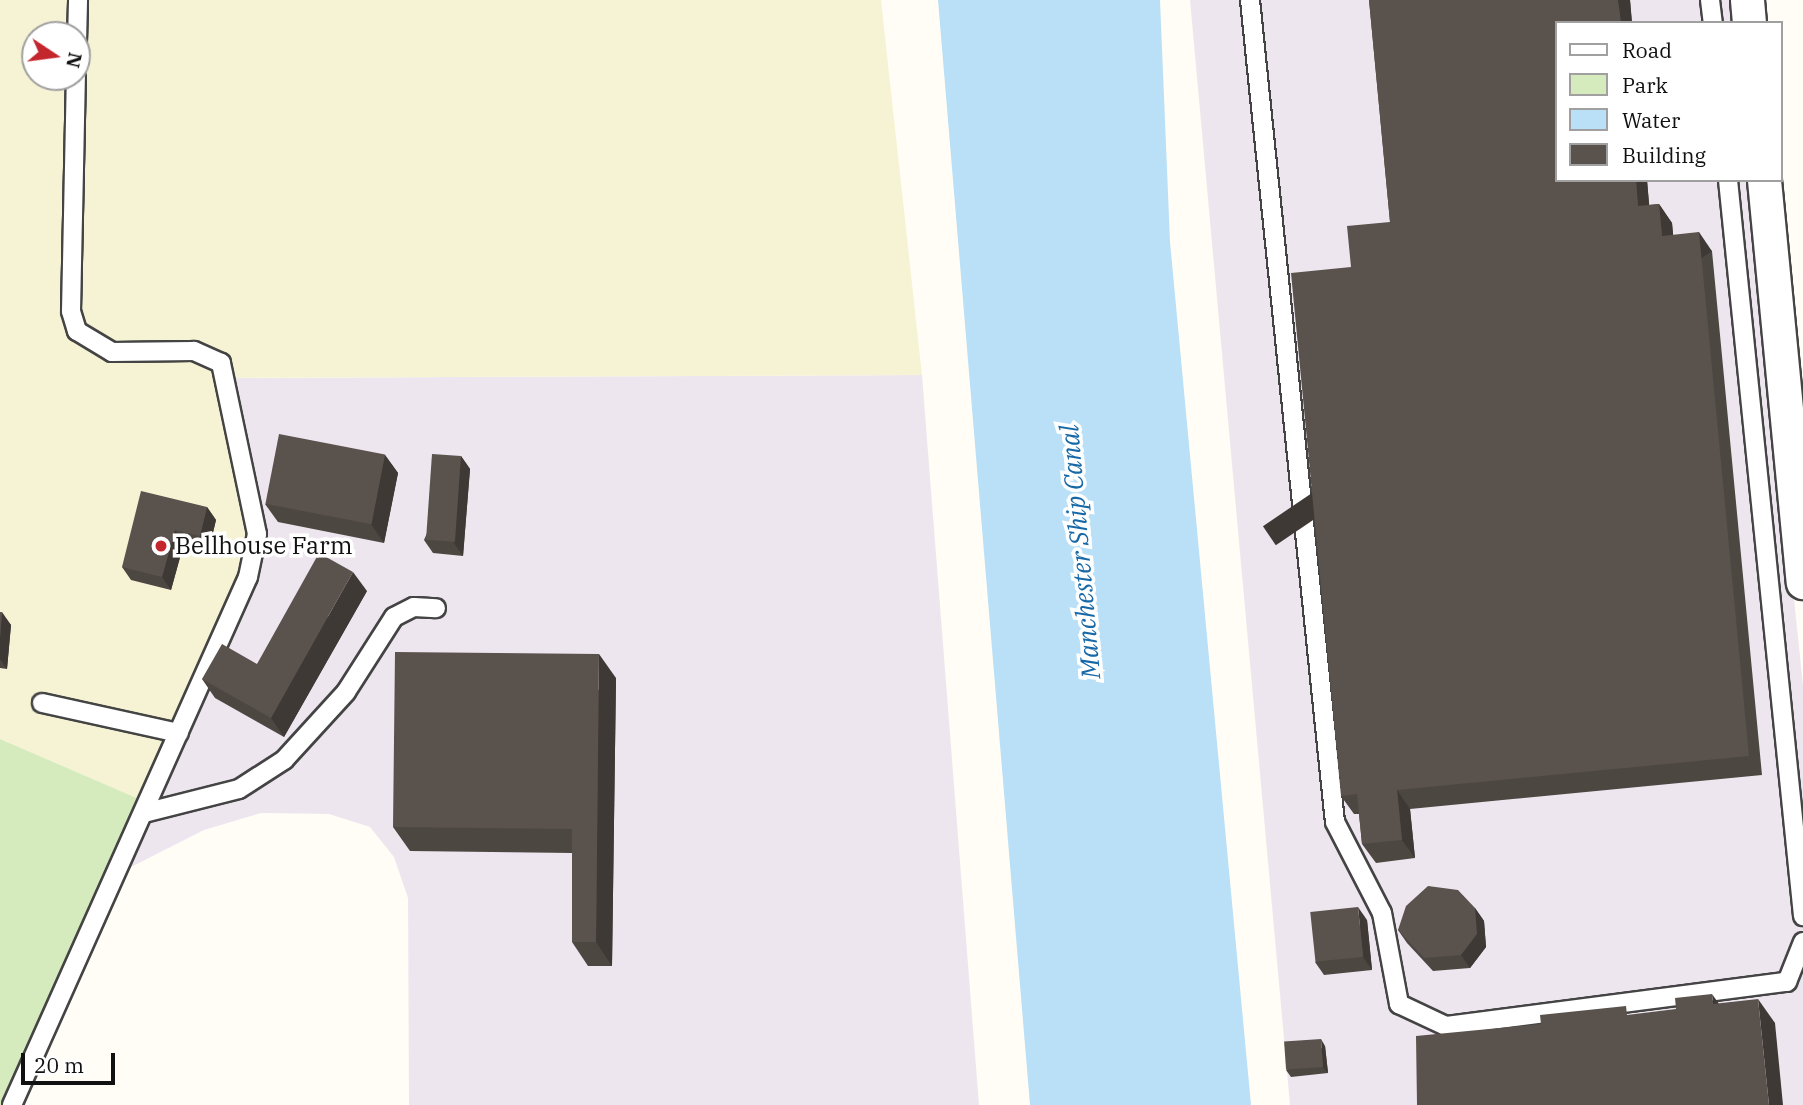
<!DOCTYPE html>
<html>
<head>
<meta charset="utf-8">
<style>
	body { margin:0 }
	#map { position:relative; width:1803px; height:1105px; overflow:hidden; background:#fffdf5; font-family:"IBM Plex Serif",serif }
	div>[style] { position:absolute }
	.industrial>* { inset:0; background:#eee6ef }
	.farmland>* { inset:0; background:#f6f3d4 }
	.green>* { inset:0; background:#d5ebbd }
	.water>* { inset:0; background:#b9e0f7 }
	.roads { filter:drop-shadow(2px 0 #444) drop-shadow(-2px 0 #444) drop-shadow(0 2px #444) drop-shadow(0 -2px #444) }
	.service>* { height:18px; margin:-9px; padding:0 9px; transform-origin:9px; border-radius:9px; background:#fff }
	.minor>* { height:33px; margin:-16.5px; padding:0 16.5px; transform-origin:16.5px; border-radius:16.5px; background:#fff }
	.wall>* { inset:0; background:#4d4742 }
	.shaded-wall>* { inset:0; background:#3f3936; transform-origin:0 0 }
	.building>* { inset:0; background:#5a524d; transform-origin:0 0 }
	.dots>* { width:19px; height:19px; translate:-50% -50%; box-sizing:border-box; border:4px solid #fff; border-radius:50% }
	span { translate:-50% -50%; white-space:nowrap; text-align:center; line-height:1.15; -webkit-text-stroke:7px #fff; paint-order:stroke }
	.poi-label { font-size:24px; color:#111 }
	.left { translate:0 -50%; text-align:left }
	.water-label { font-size:26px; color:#1768a6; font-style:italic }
	.legend { position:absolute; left:1555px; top:21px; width:228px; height:161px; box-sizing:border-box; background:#fff; border:2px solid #a0a0a0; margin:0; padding:9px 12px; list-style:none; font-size:21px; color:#111 }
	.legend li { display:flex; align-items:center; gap:14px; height:35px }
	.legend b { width:35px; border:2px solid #a0a0a0 }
	.north { position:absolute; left:21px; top:21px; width:70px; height:70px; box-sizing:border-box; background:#fff; border:2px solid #a0a0a0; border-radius:50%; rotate:103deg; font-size:19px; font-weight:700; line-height:28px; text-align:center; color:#111 }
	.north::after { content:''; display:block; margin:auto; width:24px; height:32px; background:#c4262e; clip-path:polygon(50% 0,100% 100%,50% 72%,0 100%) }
	.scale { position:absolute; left:21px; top:1053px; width:94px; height:32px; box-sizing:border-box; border:4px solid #111; border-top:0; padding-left:9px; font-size:21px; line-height:24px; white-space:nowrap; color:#111; -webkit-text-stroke:5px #fff; paint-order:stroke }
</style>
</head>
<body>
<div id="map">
	<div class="industrial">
		<div style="clip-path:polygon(1190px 0,1733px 0,1735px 23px,1556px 23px,1556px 180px,1751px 180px,1803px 686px,1803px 1105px,1290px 1105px)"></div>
		<div style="clip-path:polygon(922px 375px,979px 1105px,409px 1105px,408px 898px,394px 857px,370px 827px,329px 814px,261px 813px,204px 830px,129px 868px,186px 734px,230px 378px)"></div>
	</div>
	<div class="farmland">
		<div style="clip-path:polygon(evenodd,0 0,881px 0,922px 375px,219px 378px,252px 534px,245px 577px,146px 802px,0 739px,0 0,35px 35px,77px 35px,77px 77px,35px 77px,35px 35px)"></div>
	</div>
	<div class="green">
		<div style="clip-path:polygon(0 739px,146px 802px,7px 1105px,0 1105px)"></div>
	</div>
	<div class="water">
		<div style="clip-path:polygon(938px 0,1160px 0,1170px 242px,1251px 1105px,1030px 1105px)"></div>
	</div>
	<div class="roads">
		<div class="service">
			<div style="left:1250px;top:0;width:826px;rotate:84.1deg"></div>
			<div style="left:1335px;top:822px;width:102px;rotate:62.7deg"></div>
			<div style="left:1382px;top:913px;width:93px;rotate:79.4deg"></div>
			<div style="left:1399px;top:1004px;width:52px;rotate:25.1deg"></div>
			<div style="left:1446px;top:1026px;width:344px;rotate:-7.4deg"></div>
			<div style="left:1787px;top:982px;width:43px;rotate:-68.2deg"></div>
			<div style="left:1710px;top:0;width:23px;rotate:83deg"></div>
			<div style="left:77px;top:42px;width:42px;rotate:-88.6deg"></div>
			<div style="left:1728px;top:180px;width:740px;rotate:84.18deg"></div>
			<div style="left:42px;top:703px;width:140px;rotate:12.4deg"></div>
			<div style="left:144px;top:813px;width:98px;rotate:-14.2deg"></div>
			<div style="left:239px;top:789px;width:54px;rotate:-32.8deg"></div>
			<div style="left:284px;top:760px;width:92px;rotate:-47.6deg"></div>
			<div style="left:346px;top:692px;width:89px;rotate:-57.4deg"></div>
			<div style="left:394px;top:617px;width:22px;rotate:-27deg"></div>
			<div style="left:414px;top:607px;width:22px;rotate:3deg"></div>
			<div style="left:12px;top:1105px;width:578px;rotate:-65.92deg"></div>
			<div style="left:248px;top:577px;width:44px;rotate:-78.2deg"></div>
			<div style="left:257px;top:534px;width:175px;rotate:-101.9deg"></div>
			<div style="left:221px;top:363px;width:30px;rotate:-156deg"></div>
			<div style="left:194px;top:351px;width:82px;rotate:179.3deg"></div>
			<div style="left:112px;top:352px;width:41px;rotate:-149deg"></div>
			<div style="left:77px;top:331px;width:21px;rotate:-107deg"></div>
			<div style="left:71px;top:311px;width:234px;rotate:-88.8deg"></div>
		</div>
		<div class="minor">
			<div style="left:1747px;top:0;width:23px;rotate:85deg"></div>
			<div style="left:1764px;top:180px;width:404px;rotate:84.5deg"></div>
		</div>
	</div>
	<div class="wall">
		<div style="clip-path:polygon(1369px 0,1630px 0,1632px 23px,1556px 180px,1647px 180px,1649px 205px,1659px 204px,1672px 223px,1673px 235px,1712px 251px,1762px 775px,1410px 809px,1415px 858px,1376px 863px,1362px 844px,1359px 814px,1354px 814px,1341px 796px,1351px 267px,1390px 222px)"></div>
		<div style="clip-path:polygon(385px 455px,398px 473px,384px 543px,278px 522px,265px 504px)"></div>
		<div style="clip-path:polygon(461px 456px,470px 469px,463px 556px,433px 553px,424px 540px)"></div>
		<div style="clip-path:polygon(207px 507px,216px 520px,209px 549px,184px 543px,171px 590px,131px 580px,122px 567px)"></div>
		<div style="clip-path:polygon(367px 591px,284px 737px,215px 698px,202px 679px,257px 664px)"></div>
		<div style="clip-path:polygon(0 612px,11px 625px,7px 669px,0 668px)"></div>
		<div style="clip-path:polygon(616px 678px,612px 966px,588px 966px,572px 942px,572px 853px,410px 851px,393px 827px)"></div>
		<div style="clip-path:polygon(1475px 908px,1484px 921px,1486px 947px,1470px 968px,1433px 971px,1407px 943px,1398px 930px)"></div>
		<div style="clip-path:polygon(1367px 920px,1372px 970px,1324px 975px,1315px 962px)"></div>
		<div style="clip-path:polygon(1325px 1046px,1328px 1073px,1291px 1077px,1286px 1070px)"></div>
	</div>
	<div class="shaded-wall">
		<div style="clip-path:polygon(1618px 0,1630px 0,1632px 23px,1621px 23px)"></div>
		<div style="clip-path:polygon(1636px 180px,1647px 180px,1651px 225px,1638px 206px)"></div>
		<div style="clip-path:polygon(1659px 204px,1672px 223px,1675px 254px,1662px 236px)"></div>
		<div style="left:1699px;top:232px;width:23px;height:526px;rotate:56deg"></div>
		<div style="clip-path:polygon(385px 455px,398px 473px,384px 543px,371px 524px)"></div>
		<div style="clip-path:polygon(461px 456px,470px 469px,463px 556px,454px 543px)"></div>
		<div style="clip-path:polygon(207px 507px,216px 520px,209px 549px,200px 536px)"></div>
		<div style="clip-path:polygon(175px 530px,184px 543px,171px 590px,162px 577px)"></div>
		<div style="clip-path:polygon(353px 572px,367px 591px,284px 737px,271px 718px)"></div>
		<div style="clip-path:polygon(2px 612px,11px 625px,7px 669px,0 659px,0 638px)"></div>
		<div style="clip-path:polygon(599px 654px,616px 678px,612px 966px,596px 942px)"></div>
		<div style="clip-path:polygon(1397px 790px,1410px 809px,1415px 858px,1402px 840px)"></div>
		<div style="clip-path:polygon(1358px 907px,1367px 920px,1372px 970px,1363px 957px)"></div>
		<div style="clip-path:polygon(1475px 908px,1484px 921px,1486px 947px,1470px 968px,1461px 955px)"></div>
		<div style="clip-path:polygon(1712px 994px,1729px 1018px,1713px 1004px)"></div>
		<div style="clip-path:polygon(1758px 999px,1775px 1023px,1783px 1105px,1769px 1105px)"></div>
		<div style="clip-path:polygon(1321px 1039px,1325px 1046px,1328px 1073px,1323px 1067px)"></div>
	</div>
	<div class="building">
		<div style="clip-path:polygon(1369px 0,1618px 0,1621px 23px,1556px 23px,1556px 180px,1636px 180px,1638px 206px,1659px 204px,1662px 236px,1699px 232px,1749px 756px,1397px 790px,1402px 840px,1362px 844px,1357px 794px,1341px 796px,1291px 273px,1351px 267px,1347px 226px,1390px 222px)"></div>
		<div style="left:279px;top:434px;width:108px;height:71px;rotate:11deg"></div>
		<div style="left:432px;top:454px;width:29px;height:86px;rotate:4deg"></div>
		<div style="clip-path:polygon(141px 491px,207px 507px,200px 536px,175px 530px,162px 577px,122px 567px)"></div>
		<div style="clip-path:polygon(319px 553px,353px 572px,271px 718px,202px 679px,222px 644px,257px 664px)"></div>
		<div style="clip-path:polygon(0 612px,2px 612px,0 638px)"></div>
		<div style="clip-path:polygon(395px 652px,599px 654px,596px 942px,572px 942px,572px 829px,393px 827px)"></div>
		<div style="clip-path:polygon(1428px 886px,1458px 890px,1475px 908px,1477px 934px,1461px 955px,1424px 958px,1398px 930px,1406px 906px)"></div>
		<div style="left:1358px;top:907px;width:50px;height:48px;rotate:84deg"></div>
		<div style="clip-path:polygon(1712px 994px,1713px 1004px,1758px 999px,1769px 1105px,1417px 1105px,1416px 1036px,1541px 1024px,1540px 1015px,1626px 1006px,1627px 1015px,1676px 1009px,1675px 998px)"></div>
		<div style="left:1321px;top:1039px;width:28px;height:37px;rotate:86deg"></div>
	</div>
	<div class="dots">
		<div style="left:161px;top:546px;background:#c4262e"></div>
	</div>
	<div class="poi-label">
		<span class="left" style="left:175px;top:546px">Bellhouse Farm</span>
	</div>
	<div class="water-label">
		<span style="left:1080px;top:552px;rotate:-95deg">Manchester Ship Canal</span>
	</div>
	<ul class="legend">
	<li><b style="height:9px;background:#fff"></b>Road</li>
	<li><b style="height:19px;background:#d5ebbd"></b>Park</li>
	<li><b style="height:19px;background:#b9e0f7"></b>Water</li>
	<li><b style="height:19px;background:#5a524d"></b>Building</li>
	</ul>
	<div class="north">N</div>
	<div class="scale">20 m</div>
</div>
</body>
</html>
